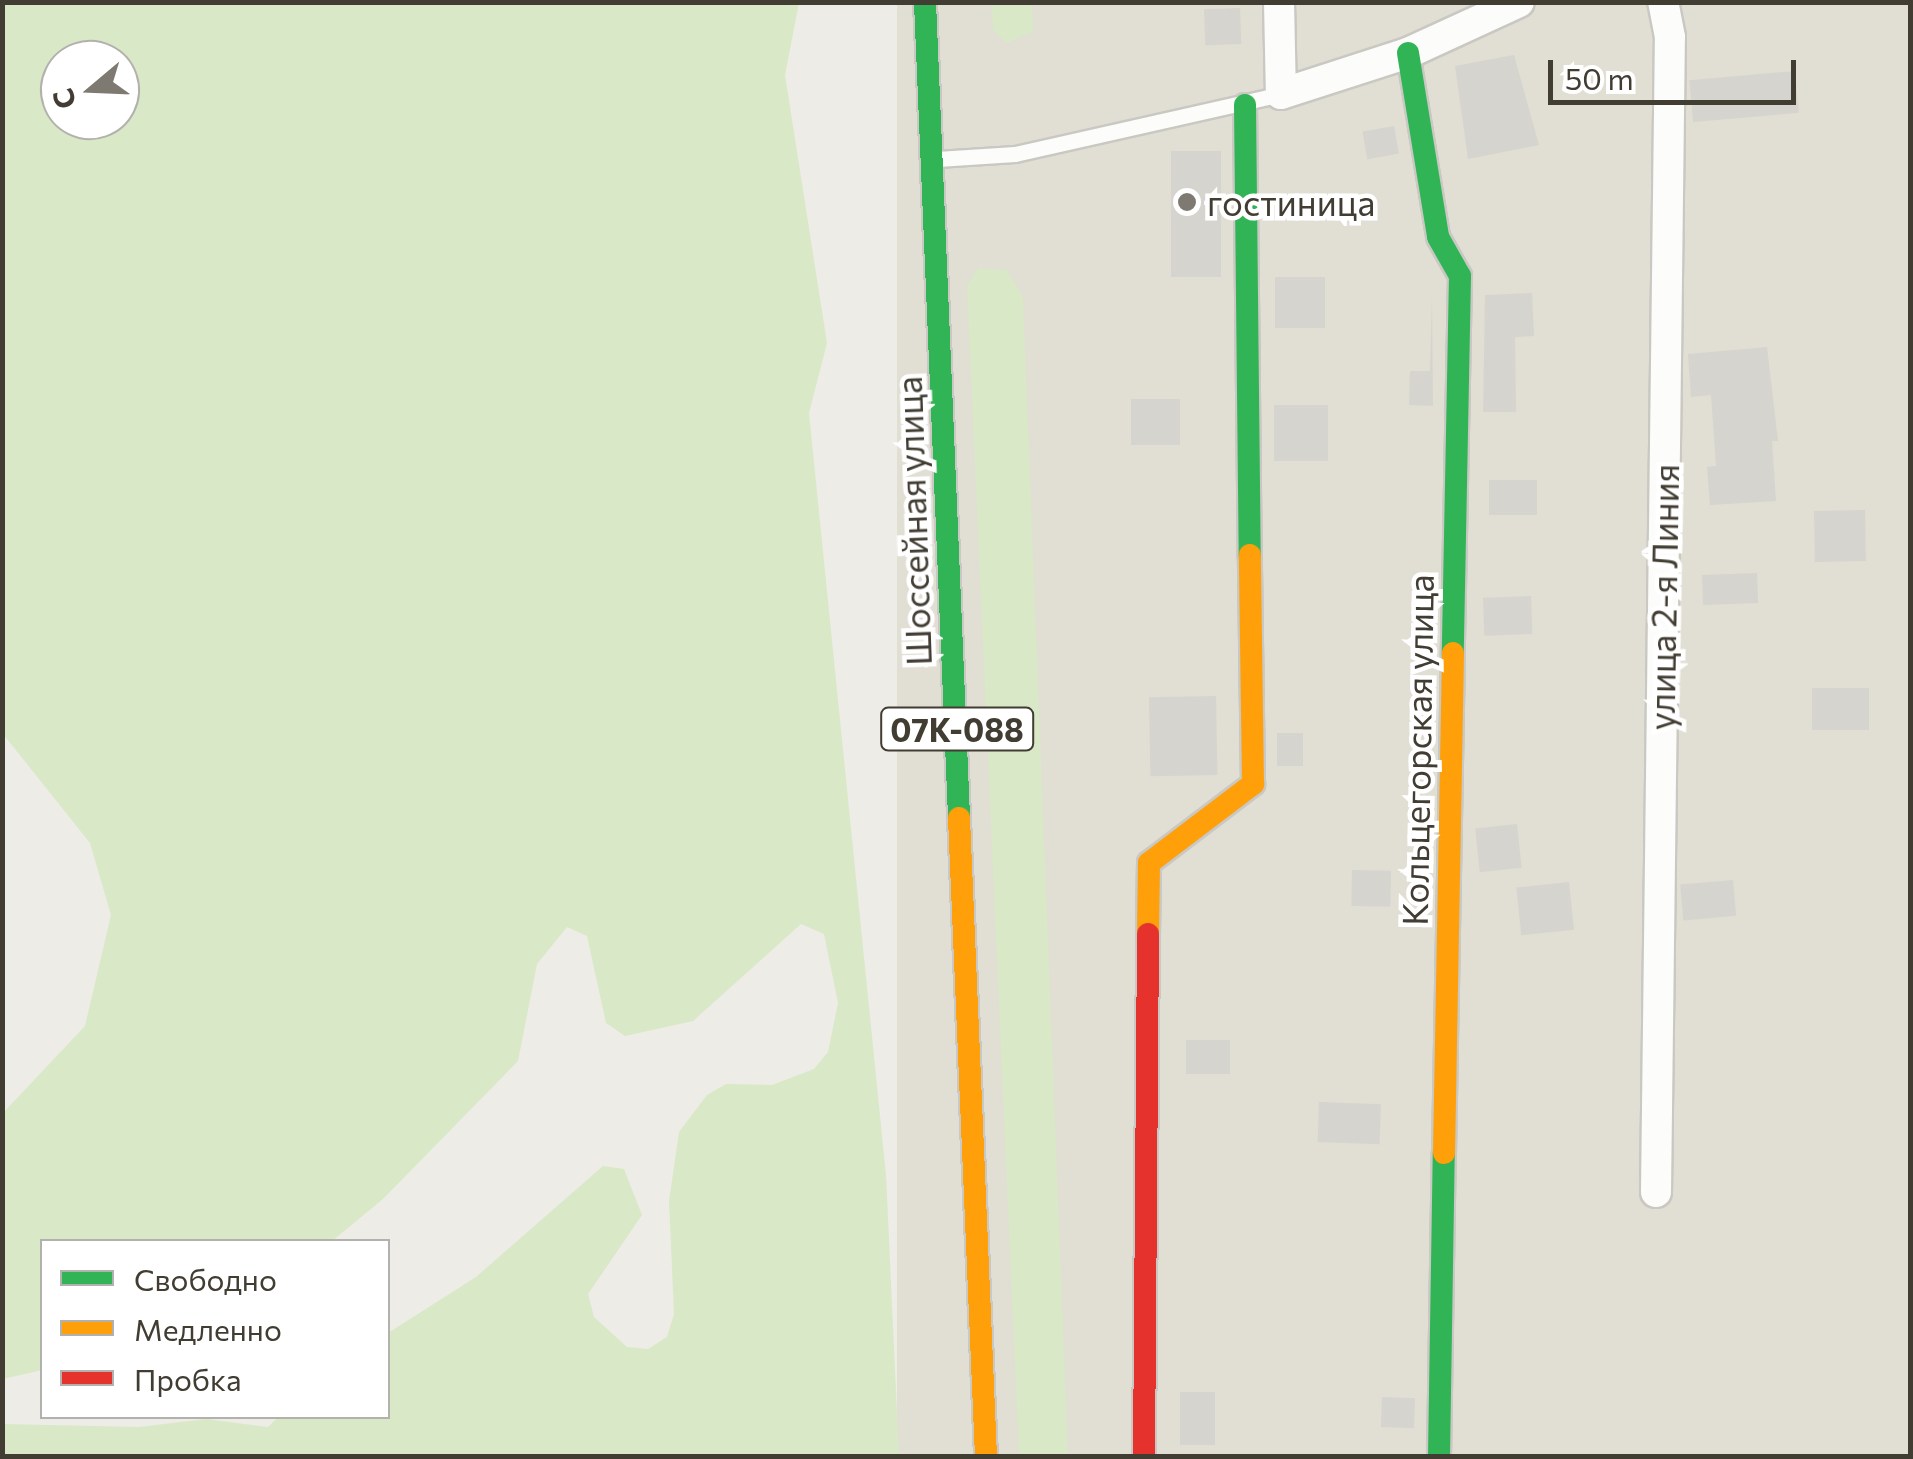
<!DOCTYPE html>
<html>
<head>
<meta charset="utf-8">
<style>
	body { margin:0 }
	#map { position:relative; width:1913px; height:1459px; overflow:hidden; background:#edece6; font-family:Commissioner,sans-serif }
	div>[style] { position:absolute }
	.residential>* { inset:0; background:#e1ded3; transform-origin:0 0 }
	.green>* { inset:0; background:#d9e8c6 }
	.building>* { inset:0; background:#d6d4cf; transform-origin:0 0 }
	.roads { filter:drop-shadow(2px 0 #c9c8c2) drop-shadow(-2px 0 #c9c8c2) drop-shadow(0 2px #c9c8c2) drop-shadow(0 -2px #c9c8c2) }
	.lane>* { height:15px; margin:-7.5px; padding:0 7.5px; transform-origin:7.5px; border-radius:7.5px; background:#fcfcfb }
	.street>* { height:30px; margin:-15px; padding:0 15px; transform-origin:15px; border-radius:15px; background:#fcfcfb }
	.fast>* { height:22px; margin:-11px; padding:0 11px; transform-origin:11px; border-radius:11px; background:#30b455 }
	.slow>* { height:22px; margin:-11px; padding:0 11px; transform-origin:11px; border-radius:11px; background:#ff9f0a }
	.jam>* { height:22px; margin:-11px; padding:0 11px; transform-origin:11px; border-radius:11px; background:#e5322d }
	.dots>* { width:28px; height:28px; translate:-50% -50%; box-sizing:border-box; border:5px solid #fff; border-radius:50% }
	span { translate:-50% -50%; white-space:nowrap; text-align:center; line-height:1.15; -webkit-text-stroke:9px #fff; paint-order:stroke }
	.shield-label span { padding:2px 8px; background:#fff; border:2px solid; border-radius:8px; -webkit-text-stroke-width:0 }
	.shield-label { font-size:32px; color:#423d33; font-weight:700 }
	.poi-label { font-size:35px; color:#423d33 }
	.left { translate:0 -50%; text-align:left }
	.street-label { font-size:35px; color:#423d33 }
	.frame { position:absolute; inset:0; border:5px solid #423d33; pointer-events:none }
	.legend { position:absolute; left:40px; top:1239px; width:350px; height:180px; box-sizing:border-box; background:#fff; border:2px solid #b3b1ad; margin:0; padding:12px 18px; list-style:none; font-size:30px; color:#423d33 }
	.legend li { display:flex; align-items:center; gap:20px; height:50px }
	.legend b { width:50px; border:2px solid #b3b1ad }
	.north { position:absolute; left:40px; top:40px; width:100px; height:100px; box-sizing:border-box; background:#fff; border:2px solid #b3b1ad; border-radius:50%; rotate:251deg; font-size:28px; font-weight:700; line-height:40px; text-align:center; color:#423d33 }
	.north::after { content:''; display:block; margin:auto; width:35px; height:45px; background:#7e7a72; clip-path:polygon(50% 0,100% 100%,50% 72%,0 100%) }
	.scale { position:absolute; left:1548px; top:60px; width:248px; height:45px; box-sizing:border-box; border:5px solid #423d33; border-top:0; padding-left:12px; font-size:30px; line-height:35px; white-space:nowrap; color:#423d33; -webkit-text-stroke:8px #fff; paint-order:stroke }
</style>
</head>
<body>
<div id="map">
	<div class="residential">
		<div style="left:897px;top:3px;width:1013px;height:1454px"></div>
	</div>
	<div class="green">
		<div style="clip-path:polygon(evenodd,3px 2px,799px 3px,785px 75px,827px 343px,809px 413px,886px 1175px,899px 1456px,3px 1456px,3px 1424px,139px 1427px,206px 1419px,268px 1427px,278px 1417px,388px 1416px,388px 1333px,476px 1277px,603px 1166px,624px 1169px,642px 1215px,588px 1294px,594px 1317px,627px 1347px,648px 1349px,667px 1337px,674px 1314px,669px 1201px,679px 1132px,707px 1095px,726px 1084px,772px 1085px,814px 1069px,828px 1052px,838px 1003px,824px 934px,801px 924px,693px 1021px,625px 1036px,606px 1023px,587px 936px,567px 927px,537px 964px,518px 1061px,383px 1199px,332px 1241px,42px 1242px,42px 1370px,3px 1379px,3px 1113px,85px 1026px,111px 915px,90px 843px,3px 734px,3px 2px,60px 60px,120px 60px,120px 120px,60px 120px,60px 60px)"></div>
		<div style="clip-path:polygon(991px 3px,1032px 3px,1033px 31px,1007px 43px,993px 30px)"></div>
		<div style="clip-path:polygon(978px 268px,1007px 270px,1023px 297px,1068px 1456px,1019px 1456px,967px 286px)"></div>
	</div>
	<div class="building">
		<div style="left:1240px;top:8px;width:36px;height:36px;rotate:88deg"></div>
		<div style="clip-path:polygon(1514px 55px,1539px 145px,1468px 159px,1455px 66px)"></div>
		<div style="left:1795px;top:71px;width:42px;height:106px;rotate:85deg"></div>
		<div style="left:1394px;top:126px;width:28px;height:32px;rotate:80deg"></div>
		<div style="left:1221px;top:151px;width:126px;height:50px;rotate:90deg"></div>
		<div style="left:1275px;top:277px;width:50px;height:51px"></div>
		<div style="clip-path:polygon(1532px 293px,1534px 336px,1515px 337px,1516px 412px,1483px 412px,1485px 295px)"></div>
		<div style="clip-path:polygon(1432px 296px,1433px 406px,1409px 405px,1410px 371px,1430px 371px)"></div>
		<div style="clip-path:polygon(1767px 347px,1778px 441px,1772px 441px,1776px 501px,1710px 505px,1707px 467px,1716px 466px,1711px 395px,1691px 397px,1688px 354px)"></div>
		<div style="left:1180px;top:399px;width:46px;height:49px;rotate:90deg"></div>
		<div style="left:1274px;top:405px;width:54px;height:56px"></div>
		<div style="left:1537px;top:480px;width:35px;height:48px;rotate:90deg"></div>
		<div style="left:1865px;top:510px;width:51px;height:51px;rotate:89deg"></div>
		<div style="left:1757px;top:573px;width:30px;height:55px;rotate:88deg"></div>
		<div style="left:1531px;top:596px;width:38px;height:48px;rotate:88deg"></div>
		<div style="left:1812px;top:688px;width:57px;height:42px"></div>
		<div style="left:1216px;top:696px;width:79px;height:67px;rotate:89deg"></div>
		<div style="left:1277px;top:733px;width:26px;height:33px"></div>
		<div style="left:1517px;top:824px;width:44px;height:42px;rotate:84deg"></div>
		<div style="left:1352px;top:870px;width:39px;height:36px;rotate:1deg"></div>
		<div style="left:1733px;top:880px;width:36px;height:53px;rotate:85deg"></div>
		<div style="left:1569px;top:882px;width:48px;height:53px;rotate:84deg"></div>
		<div style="left:1186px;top:1040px;width:44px;height:34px"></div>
		<div style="left:1319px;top:1102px;width:62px;height:40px;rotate:2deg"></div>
		<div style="left:1180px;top:1392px;width:35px;height:53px"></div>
		<div style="left:1382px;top:1397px;width:33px;height:30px;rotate:2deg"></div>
	</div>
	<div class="roads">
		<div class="lane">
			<div style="left:937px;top:159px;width:78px;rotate:-3.7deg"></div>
			<div style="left:1015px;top:154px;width:273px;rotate:-12.7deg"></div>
		</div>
		<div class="street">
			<div style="left:1279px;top:2px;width:92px;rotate:88.8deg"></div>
			<div style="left:1281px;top:94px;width:133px;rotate:-17.9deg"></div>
			<div style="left:1408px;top:53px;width:122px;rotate:-24.7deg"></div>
			<div style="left:1656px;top:1192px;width:1155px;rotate:-89.31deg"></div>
			<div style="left:1670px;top:37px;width:36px;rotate:-101deg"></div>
		</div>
		<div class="fast">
			<div style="left:925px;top:2px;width:817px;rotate:87.61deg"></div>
			<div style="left:1408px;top:53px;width:186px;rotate:80.7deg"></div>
			<div style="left:1438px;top:237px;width:45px;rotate:60.6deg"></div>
			<div style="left:1460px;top:276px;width:377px;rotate:91.1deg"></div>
			<div style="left:1245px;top:105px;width:450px;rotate:89.4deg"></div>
			<div style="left:1439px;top:1456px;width:303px;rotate:-89.1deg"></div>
		</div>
		<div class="slow">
			<div style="left:959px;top:818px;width:639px;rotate:87.58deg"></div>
			<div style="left:1148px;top:934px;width:71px;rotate:-89.2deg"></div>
			<div style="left:1149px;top:863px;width:131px;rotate:-37.2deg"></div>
			<div style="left:1253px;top:784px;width:229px;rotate:-90.8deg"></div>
			<div style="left:1444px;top:1153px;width:500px;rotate:-88.97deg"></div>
		</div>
		<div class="jam">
			<div style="left:1144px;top:1456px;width:522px;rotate:-89.56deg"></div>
		</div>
	</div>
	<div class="dots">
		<div style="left:1187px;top:202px;background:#7e7a72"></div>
	</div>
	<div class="shield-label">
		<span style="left:957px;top:729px">07К-088</span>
	</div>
	<div class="poi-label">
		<span class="left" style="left:1207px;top:202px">гостиница</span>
	</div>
	<div class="street-label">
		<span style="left:913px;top:521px;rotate:-92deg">Шоссейная улица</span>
		<span style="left:1663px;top:597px;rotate:-89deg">улица 2-я Линия</span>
		<span style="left:1417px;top:750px;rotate:-89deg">Кольцегорская улица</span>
	</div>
	<div class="frame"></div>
	<ul class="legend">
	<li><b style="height:12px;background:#30b455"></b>Свободно</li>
	<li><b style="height:12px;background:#ff9f0a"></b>Медленно</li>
	<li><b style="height:12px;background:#e5322d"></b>Пробка</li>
	</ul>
	<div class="north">С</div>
	<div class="scale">50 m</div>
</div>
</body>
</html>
